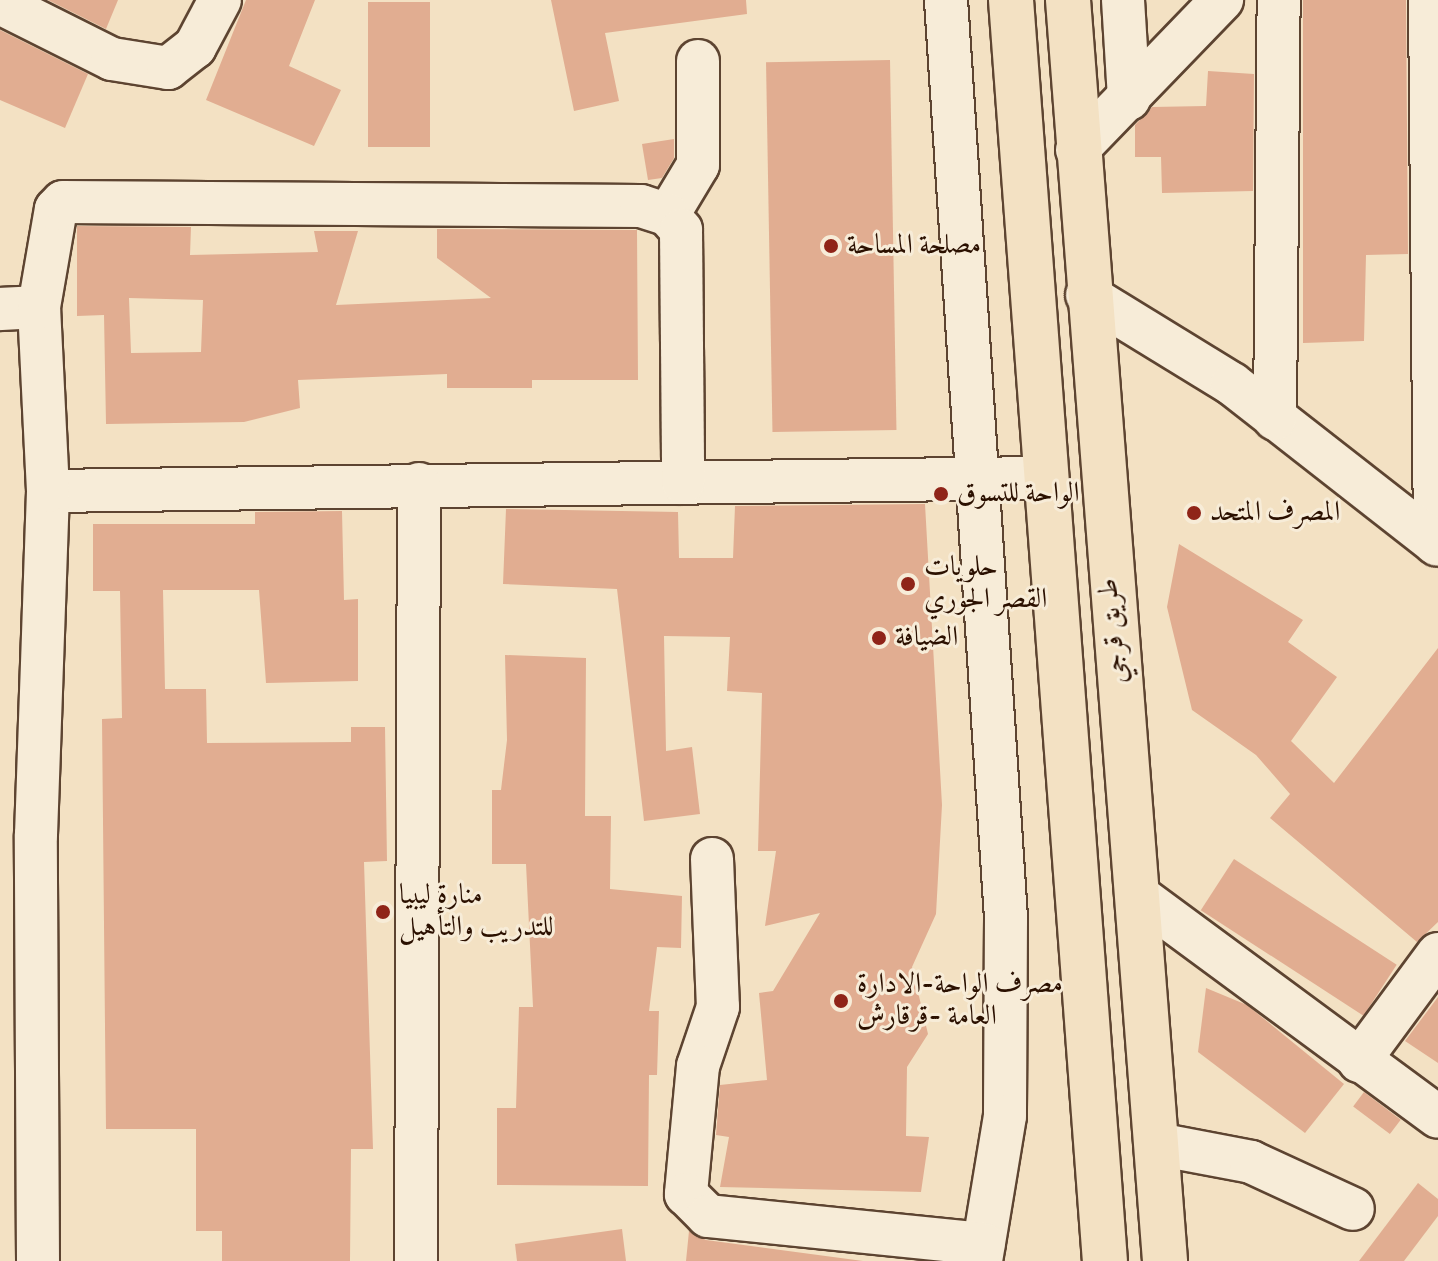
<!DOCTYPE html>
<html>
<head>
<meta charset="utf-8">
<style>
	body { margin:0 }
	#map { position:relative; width:1438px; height:1261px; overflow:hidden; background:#f3e1c3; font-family:"IM FELL English",Amiri,serif }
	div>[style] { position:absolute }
	.building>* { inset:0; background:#e1ad91; transform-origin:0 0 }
	.roads { filter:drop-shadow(2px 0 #5d4431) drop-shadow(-2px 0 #5d4431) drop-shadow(0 2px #5d4431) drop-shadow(0 -2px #5d4431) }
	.minor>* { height:42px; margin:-21px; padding:0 21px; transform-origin:21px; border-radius:21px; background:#f7ecd8 }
	.highway>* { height:44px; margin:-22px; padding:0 22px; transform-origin:22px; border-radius:22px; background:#f3e1c3 }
	.dots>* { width:22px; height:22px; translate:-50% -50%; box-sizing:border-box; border:4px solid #f7ecd8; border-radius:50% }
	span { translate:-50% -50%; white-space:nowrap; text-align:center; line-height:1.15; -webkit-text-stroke:6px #f7ecd8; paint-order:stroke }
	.poi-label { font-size:28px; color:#2b1000 }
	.left { translate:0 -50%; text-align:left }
	.street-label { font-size:28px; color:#2b1000 }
</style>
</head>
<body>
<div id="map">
	<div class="building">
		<div style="clip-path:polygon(48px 0,118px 0,106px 29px)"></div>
		<div style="clip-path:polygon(246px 0,315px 0,289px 66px,341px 90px,314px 146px,206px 100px)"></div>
		<div style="clip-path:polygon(551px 0,746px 0,747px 14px,605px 33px,619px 101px,574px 111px)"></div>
		<div style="clip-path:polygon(1303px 0,1406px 0,1408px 254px,1366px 255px,1364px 341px,1303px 343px)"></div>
		<div style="left:430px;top:2px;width:145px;height:62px;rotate:90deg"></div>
		<div style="clip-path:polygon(0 30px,88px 74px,65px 128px,0 100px)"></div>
		<div style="left:890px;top:60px;width:370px;height:124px;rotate:89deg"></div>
		<div style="clip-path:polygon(1208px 71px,1254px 74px,1253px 191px,1162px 193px,1161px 157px,1135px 157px,1135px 125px,1152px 107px,1206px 106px)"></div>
		<div style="clip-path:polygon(674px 139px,674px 158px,662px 178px,648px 180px,642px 144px)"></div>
		<div style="clip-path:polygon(evenodd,77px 226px,191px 227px,190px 255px,318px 252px,314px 231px,358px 231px,336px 305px,491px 298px,437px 258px,437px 229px,637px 230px,638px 380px,532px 380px,532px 388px,447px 388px,447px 374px,298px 380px,300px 408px,244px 422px,106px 424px,104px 315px,77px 316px,77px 226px,129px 298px,203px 300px,201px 352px,131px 353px,129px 298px)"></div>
		<div style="clip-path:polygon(925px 504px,942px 805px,936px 914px,912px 967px,928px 1034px,907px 1067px,906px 1136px,929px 1137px,921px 1192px,720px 1187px,729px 1137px,716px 1135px,720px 1085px,767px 1080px,759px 993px,773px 991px,820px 913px,765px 926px,776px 851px,758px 851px,762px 693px,727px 691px,730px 637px,664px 636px,666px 751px,692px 747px,700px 814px,644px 821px,617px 589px,503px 584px,506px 509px,678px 512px,679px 558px,733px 558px,735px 506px)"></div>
		<div style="clip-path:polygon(342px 511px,344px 600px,358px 599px,358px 681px,266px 683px,259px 590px,163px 590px,165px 689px,206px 689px,207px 743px,351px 742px,351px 727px,385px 727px,387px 861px,364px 862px,373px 1149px,351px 1149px,350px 1261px,222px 1261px,222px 1231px,196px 1231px,196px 1129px,106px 1129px,102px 719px,122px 718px,120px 591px,93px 591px,93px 524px,255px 524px,255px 512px)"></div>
		<div style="clip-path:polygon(1179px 544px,1303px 620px,1288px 642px,1337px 677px,1291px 741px,1334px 783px,1438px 648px,1438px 922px,1417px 942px,1270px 818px,1290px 794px,1256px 755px,1192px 710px,1167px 607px)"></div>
		<div style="clip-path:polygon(505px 655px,586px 658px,585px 816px,611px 816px,610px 889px,682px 896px,681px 948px,657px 947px,649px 1011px,659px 1011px,657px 1075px,649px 1075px,648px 1186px,497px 1185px,497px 1108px,516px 1108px,519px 1007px,533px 1007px,526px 864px,492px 864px,492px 790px,501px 790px,507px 740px)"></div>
		<div style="left:1234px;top:859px;width:194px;height:61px;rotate:33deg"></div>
		<div style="clip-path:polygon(1206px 988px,1247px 1005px,1344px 1084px,1305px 1133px,1198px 1052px)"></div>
		<div style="clip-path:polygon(1438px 997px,1438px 1063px,1405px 1041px)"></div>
		<div style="left:1364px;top:1092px;width:46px;height:18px;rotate:37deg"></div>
		<div style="clip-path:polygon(1418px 1183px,1438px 1199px,1438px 1216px,1404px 1261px,1359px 1261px)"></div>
		<div style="clip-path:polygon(622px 1229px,626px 1261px,517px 1261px,515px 1244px)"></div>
		<div style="clip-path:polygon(689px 1231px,706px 1240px,863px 1261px,686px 1261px)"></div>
	</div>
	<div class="roads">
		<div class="minor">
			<div style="left:946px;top:0;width:921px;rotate:86.26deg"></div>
			<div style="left:1006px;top:919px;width:197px;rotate:90.3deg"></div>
			<div style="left:1005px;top:1116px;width:147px;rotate:99.4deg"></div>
			<div style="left:1123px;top:0;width:99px;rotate:86.5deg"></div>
			<div style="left:1430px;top:0;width:543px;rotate:89.47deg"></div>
			<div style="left:0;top:3px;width:125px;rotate:26.6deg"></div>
			<div style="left:112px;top:59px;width:57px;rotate:9.1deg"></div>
			<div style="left:168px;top:68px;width:34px;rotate:-38deg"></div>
			<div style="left:195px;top:47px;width:53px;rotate:-62deg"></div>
			<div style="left:1077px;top:150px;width:209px;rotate:-46deg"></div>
			<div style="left:668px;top:215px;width:58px;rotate:-59deg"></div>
			<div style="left:698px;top:165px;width:104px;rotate:-90deg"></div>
			<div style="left:1087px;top:295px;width:170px;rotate:31.5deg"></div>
			<div style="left:1232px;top:384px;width:261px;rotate:38deg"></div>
			<div style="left:0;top:309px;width:39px;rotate:-3deg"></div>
			<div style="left:1275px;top:419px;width:419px;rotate:-89.5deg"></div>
			<div style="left:48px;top:491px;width:998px;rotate:-0.75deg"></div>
			<div style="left:712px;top:859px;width:148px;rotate:87.7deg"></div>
			<div style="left:718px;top:1007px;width:62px;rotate:108.7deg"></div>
			<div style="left:698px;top:1066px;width:129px;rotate:95.4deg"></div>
			<div style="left:686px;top:1194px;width:31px;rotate:45deg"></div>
			<div style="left:708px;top:1216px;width:277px;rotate:5.8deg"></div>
			<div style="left:1140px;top:897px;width:370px;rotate:36.4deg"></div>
			<div style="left:1359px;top:1061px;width:133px;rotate:-53.6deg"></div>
			<div style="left:1157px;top:1144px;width:96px;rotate:10.8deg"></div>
			<div style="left:1251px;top:1162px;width:112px;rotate:24.7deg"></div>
			<div style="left:38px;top:1261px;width:426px;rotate:-90.3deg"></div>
			<div style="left:36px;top:835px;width:344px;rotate:-88deg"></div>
			<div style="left:48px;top:491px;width:184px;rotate:-92.8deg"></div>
			<div style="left:39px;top:307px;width:99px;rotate:-80.2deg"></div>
			<div style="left:56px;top:209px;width:10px;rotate:-45deg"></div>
			<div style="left:63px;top:202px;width:578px;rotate:0.4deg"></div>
			<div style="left:641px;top:206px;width:28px;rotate:18deg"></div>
			<div style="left:668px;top:215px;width:20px;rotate:49deg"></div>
			<div style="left:681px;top:230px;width:253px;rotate:89.5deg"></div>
			<div style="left:416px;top:1261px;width:777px;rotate:-89.78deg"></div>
		</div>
		<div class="highway">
			<div style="left:1011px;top:0;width:1264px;rotate:85.74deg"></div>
			<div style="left:1068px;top:0;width:1265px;rotate:85.6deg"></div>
		</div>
	</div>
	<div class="dots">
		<div style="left:831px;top:246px;background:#8f2418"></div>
		<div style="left:941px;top:494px;background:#8f2418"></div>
		<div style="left:1194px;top:513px;background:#8f2418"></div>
		<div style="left:908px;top:584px;background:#8f2418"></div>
		<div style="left:879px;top:638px;background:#8f2418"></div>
		<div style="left:383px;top:912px;background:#8f2418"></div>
		<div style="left:841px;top:1001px;background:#8f2418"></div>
	</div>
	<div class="poi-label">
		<span class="left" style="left:847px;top:246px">مصلحة المساحة</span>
		<span class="left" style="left:957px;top:494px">الواحة للتسوق</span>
		<span class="left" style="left:1210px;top:513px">المصرف المتحد</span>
		<span class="left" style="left:924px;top:584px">حلويات<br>القصر الجوري</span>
		<span class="left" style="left:895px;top:638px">الضيافة</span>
		<span class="left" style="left:399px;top:912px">منارة ليبيا<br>للتدريب والتأهيل</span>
		<span class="left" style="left:857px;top:1001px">مصرف الواحة-الادارة<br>العامة -قرقارش</span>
	</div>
	<div class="street-label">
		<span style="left:1114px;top:631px;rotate:-96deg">طريق قرجي</span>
	</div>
</div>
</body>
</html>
